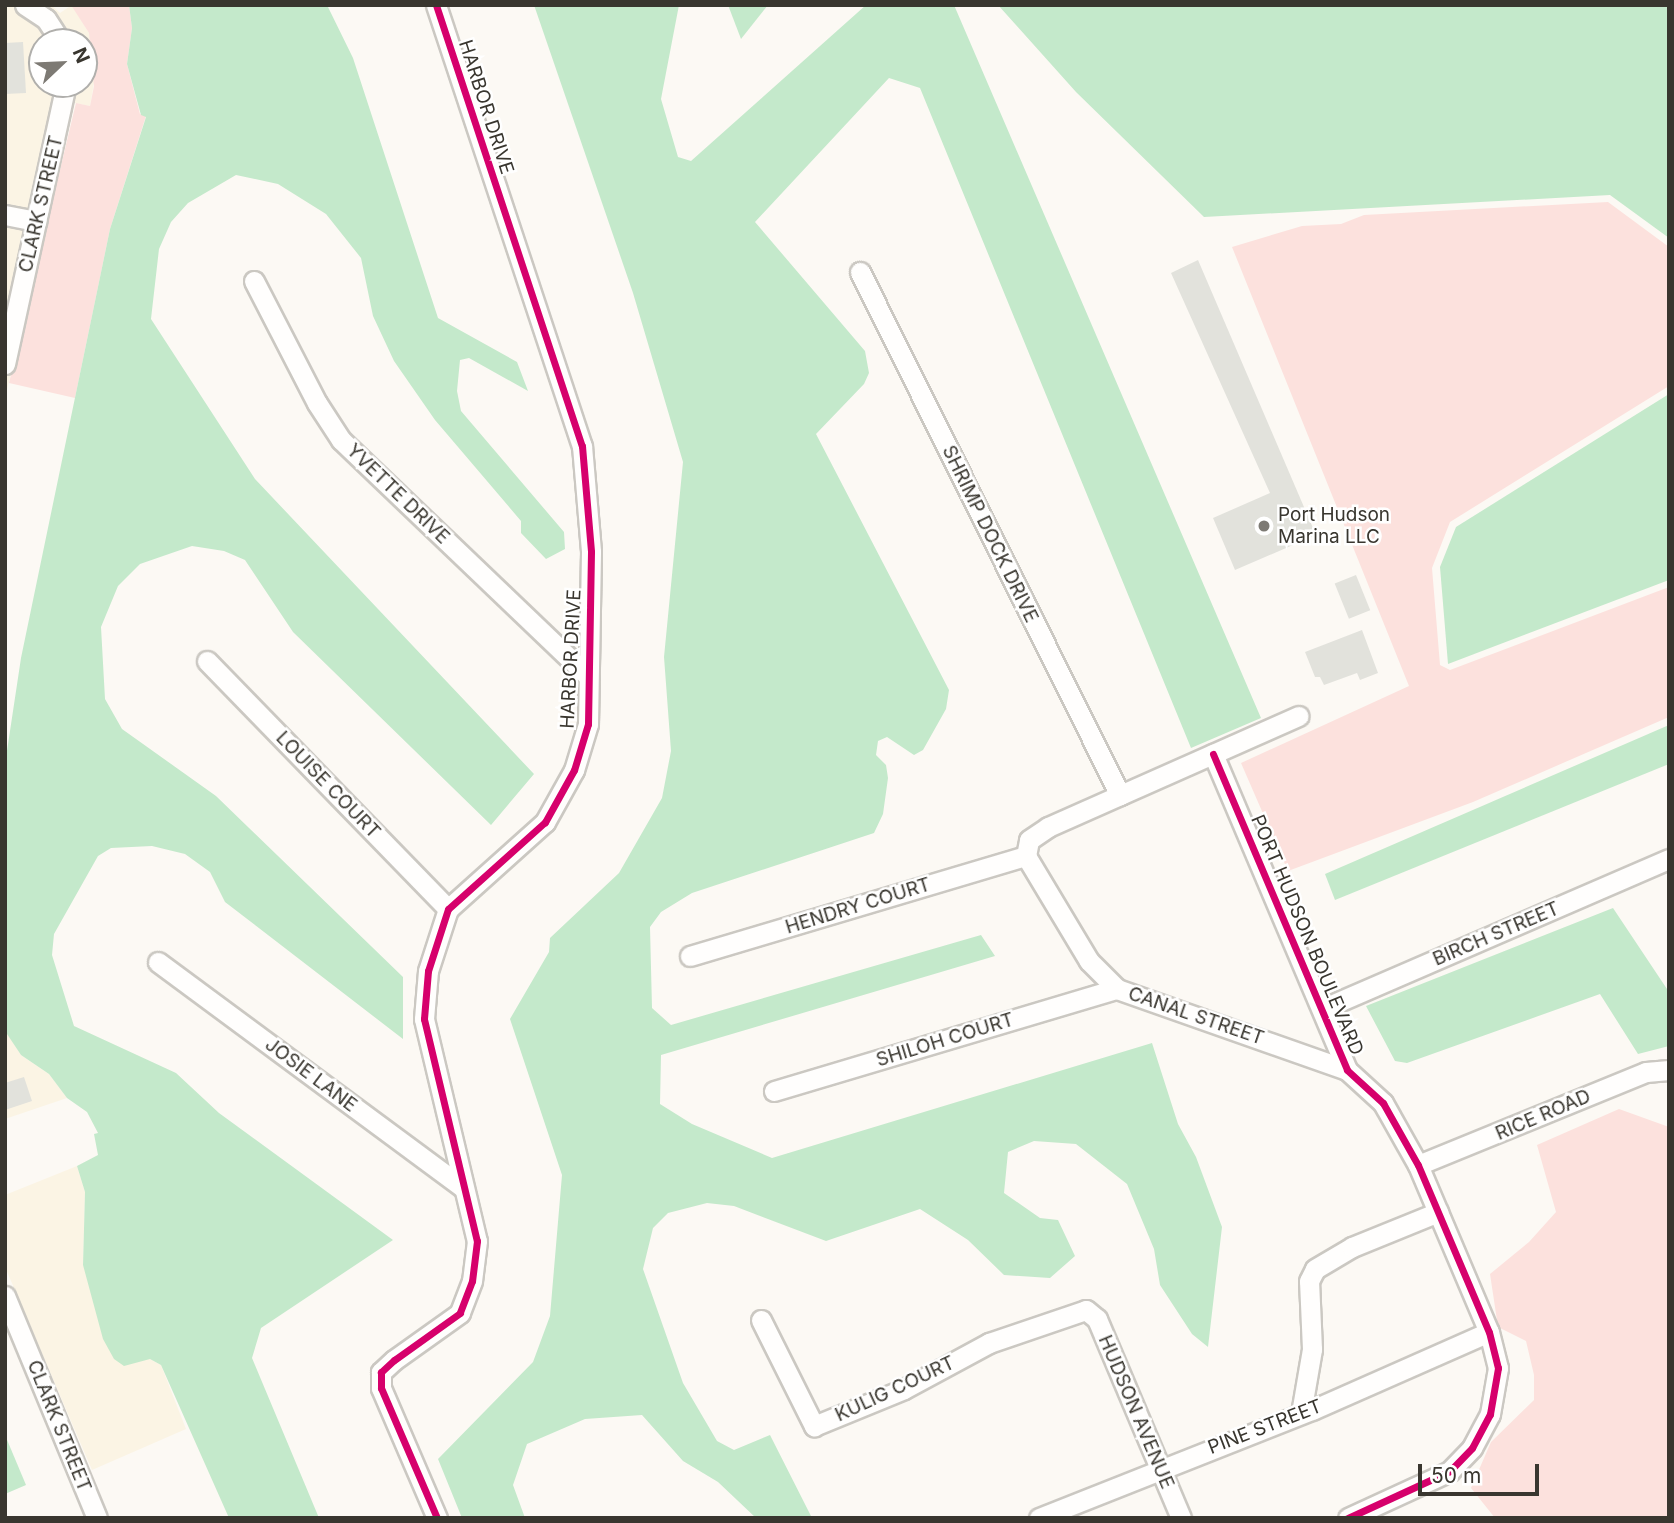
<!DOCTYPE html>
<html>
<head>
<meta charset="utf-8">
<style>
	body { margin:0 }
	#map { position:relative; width:1674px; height:1523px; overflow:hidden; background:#fcf9f4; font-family:Inter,sans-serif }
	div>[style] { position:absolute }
	.built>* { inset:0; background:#fbf4e4 }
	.green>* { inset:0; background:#fce1dd }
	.water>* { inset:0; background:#c4e9cb }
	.building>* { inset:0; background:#e2e2dc; transform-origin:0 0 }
	.roads { filter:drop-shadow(2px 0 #cbc8c2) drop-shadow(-2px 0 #cbc8c2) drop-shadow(0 2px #cbc8c2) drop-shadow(0 -2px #cbc8c2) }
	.minor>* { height:19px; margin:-9.5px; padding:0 9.5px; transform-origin:9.5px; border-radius:9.5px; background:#fffefd }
	.cycleway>* { height:7px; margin:-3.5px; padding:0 3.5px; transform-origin:3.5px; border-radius:3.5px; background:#d6006c }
	.dots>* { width:19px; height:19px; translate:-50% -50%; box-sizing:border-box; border:4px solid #fff; border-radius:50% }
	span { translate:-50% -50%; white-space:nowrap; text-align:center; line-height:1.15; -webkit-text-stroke:5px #fff; paint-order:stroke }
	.street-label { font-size:19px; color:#39362f }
	.poi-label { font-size:19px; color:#39362f }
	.left { translate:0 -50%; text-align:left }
	.frame { position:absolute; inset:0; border:7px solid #39362f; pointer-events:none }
	.north { position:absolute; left:28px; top:28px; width:70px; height:70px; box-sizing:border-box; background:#fff; border:2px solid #b0afac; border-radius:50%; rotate:67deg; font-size:19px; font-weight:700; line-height:28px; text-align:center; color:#39362f }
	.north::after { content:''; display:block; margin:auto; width:24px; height:32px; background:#7d7a74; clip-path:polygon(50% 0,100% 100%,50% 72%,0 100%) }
	.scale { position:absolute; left:1418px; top:1464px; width:121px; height:32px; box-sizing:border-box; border:4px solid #39362f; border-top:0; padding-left:9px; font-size:21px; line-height:24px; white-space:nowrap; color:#39362f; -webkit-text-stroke:5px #fff; paint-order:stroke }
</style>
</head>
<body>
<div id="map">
	<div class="built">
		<div style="clip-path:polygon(evenodd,5px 5px,51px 5px,60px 13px,72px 5px,89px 33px,96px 71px,90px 106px,75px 103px,5px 398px,5px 5px,42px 42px,84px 42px,84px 84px,42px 84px,42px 42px)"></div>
		<div style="clip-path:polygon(5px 1030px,21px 1055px,49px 1074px,67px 1098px,5px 1119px)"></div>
		<div style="clip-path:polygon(77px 1166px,85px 1192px,83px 1265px,150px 1359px,161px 1365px,186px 1429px,92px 1470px,5px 1267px,5px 1195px)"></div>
	</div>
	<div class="green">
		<div style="clip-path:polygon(71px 5px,129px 5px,132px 28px,127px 64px,140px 114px,146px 116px,110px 229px,75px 398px,9px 383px,76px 103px,90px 106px,94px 86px,89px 33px)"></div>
		<div style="clip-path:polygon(1608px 202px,1669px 247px,1669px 386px,1450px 522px,1432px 568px,1440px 665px,1450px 670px,1669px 587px,1669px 717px,1473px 802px,1288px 871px,1241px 763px,1409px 686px,1232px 247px,1302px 226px,1341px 224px,1364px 215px)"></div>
		<div style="clip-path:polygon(1619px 1109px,1669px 1127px,1669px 1518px,1495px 1518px,1471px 1488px,1491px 1442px,1534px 1400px,1534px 1375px,1526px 1341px,1498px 1327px,1490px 1274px,1529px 1242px,1556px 1212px,1537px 1145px)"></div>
	</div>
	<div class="water">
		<div style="clip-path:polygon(129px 5px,327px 5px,353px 58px,438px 318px,517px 362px,528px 391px,469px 358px,460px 360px,457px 391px,461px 411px,564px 532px,565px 549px,546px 559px,521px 533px,521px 521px,435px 420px,394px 361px,373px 316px,361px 258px,326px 214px,278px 184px,236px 175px,188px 203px,171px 222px,159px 249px,151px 319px,255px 479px,534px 774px,491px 825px,293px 632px,245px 560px,224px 551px,192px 546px,140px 564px,118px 586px,101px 627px,105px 699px,122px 729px,216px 796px,403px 977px,403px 1039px,225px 902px,210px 872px,185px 854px,152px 846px,111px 848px,98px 856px,54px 934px,52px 955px,74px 1026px,176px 1073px,219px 1113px,393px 1240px,261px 1328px,252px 1358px,319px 1518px,229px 1518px,161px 1365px,150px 1359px,124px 1366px,114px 1359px,103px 1339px,83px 1265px,85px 1192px,77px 1166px,98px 1155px,94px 1134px,98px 1133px,87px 1112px,67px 1098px,49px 1074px,21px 1055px,5px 1031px,5px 764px,21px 658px,110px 229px,146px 117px,141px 115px,127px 64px,132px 28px)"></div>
		<div style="clip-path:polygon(534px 5px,679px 5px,661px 99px,678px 157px,691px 161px,866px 5px,954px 5px,1261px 718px,1191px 748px,920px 88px,889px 78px,755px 222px,865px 351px,869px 373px,864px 384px,816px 434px,949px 690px,946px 709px,923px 750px,914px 755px,887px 737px,878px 741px,876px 755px,886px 765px,888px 778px,883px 814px,874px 833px,692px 893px,661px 912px,650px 927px,652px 1008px,671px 1025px,981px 935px,995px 956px,661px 1055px,660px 1104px,692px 1124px,772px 1158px,1152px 1043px,1178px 1124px,1196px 1157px,1222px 1227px,1208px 1347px,1192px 1334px,1160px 1285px,1154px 1249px,1127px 1184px,1076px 1144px,1034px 1141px,1008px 1152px,1004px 1193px,1040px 1218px,1058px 1220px,1075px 1256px,1050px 1278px,1004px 1275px,968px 1240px,920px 1209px,826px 1241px,734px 1206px,707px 1203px,668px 1213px,653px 1228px,643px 1269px,683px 1383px,717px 1441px,734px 1450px,770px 1435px,812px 1518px,756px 1518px,718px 1482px,683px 1461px,642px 1415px,585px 1419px,527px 1444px,513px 1485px,525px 1518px,462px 1518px,438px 1459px,533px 1362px,550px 1316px,562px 1175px,510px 1019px,549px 952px,550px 938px,619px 873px,662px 798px,671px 751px,664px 657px,683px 462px,633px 293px)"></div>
		<div style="clip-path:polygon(728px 5px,768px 5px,741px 39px)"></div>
		<div style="clip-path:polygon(998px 5px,1669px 5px,1669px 238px,1610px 195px,1204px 217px,1076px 92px)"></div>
		<div style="clip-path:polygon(1669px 394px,1669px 580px,1448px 664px,1440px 567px,1456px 527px)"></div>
		<div style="clip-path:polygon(1669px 725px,1669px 764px,1335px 900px,1325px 874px)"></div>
		<div style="clip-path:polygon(1613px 908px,1669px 992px,1669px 1046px,1638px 1054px,1600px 994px,1407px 1063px,1395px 1061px,1366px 1006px)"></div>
		<div style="clip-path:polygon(5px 1435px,26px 1485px,5px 1494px)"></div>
	</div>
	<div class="building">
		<div style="clip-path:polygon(23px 42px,26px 93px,5px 94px,5px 43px)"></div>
		<div style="clip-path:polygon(1198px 260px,1316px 535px,1235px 570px,1213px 518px,1270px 493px,1171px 273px)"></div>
		<div style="left:1356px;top:575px;width:38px;height:23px;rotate:68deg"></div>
		<div style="clip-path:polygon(1362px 630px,1378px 673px,1360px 680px,1357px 673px,1324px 685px,1320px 677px,1315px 677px,1305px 652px)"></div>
		<div style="clip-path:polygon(24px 1077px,32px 1101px,5px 1110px,5px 1083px)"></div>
	</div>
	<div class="roads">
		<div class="minor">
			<div style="left:25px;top:5px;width:25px;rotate:34deg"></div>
			<div style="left:46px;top:19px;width:27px;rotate:57deg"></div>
			<div style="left:436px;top:5px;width:465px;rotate:71.7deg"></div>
			<div style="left:582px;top:446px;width:106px;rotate:85.1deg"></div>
			<div style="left:591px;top:552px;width:172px;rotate:91deg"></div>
			<div style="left:588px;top:724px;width:48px;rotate:106.9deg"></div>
			<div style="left:574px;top:770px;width:60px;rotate:119.1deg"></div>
			<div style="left:545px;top:822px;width:130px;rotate:138.1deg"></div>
			<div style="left:448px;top:909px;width:65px;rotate:107.9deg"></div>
			<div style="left:428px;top:971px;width:48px;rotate:94.8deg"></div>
			<div style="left:424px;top:1019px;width:228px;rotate:76.6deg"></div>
			<div style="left:477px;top:1241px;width:40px;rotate:97.1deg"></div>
			<div style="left:472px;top:1281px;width:34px;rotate:111deg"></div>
			<div style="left:460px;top:1313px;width:81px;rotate:144.5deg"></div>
			<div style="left:394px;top:1360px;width:18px;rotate:137deg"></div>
			<div style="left:381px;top:1372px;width:16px;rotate:90deg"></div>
			<div style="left:381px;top:1388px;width:142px;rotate:66.7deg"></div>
			<div style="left:5px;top:215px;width:32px;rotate:11deg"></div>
			<div style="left:860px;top:272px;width:584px;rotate:63.57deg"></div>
			<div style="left:254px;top:281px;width:137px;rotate:62.7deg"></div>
			<div style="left:317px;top:403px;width:44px;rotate:57deg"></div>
			<div style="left:341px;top:440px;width:339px;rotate:43.7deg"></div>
			<div style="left:5px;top:364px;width:287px;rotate:-77.7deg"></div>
			<div style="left:207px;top:661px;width:346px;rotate:45.8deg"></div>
			<div style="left:1213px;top:754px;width:343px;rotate:67deg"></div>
			<div style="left:1347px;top:1070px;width:49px;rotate:42.5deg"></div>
			<div style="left:1383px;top:1103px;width:71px;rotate:60.6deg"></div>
			<div style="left:1418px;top:1165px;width:181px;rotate:67deg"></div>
			<div style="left:1489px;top:1332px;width:37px;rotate:76deg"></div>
			<div style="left:1498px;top:1368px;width:47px;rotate:99.9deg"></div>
			<div style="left:1490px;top:1414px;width:38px;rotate:118deg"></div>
			<div style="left:1472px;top:1448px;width:32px;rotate:134deg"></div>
			<div style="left:1450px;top:1471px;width:112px;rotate:155.3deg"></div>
			<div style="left:1026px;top:856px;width:122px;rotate:59deg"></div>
			<div style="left:1089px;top:961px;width:40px;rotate:45deg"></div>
			<div style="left:1117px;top:989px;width:244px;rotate:19.4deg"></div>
			<div style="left:1026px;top:856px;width:16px;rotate:-79deg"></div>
			<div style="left:1029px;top:840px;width:23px;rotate:-34deg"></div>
			<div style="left:1048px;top:827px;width:274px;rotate:-23.9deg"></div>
			<div style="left:690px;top:956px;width:351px;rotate:-16.6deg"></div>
			<div style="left:158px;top:962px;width:380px;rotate:36.5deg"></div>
			<div style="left:1322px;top:1009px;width:378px;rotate:-23.4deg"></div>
			<div style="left:774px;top:1091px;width:358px;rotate:-16.6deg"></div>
			<div style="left:1418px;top:1165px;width:246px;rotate:-22.2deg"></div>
			<div style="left:1646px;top:1072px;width:23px;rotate:-5deg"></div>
			<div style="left:5px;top:1296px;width:240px;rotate:67.5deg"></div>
			<div style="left:761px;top:1320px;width:119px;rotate:63.4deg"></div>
			<div style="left:814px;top:1426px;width:97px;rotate:-22.3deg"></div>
			<div style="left:904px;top:1389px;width:97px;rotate:-28.4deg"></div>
			<div style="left:989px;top:1343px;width:102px;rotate:-18.8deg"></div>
			<div style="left:1086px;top:1310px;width:14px;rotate:39deg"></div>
			<div style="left:1097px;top:1319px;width:216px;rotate:67.1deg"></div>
			<div style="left:1301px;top:1413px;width:65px;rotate:-80.2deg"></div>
			<div style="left:1312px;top:1349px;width:68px;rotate:-92.5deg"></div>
			<div style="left:1309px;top:1281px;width:13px;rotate:-63deg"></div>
			<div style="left:1315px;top:1269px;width:43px;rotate:-30.7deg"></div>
			<div style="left:1352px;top:1247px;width:93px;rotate:-22.1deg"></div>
			<div style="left:1039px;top:1518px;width:294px;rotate:-21.6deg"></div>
			<div style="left:1312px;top:1410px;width:193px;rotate:-23.8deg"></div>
		</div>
	</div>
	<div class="cycleway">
		<div style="left:436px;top:5px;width:465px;rotate:71.7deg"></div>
		<div style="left:582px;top:446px;width:106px;rotate:85.1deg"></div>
		<div style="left:591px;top:552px;width:172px;rotate:91deg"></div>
		<div style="left:588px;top:724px;width:48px;rotate:106.9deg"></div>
		<div style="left:574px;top:770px;width:60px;rotate:119.1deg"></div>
		<div style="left:545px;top:822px;width:130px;rotate:138.1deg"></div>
		<div style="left:448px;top:909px;width:65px;rotate:107.9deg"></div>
		<div style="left:428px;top:971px;width:48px;rotate:94.8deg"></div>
		<div style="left:424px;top:1019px;width:228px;rotate:76.6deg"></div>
		<div style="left:477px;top:1241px;width:40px;rotate:97.1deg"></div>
		<div style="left:472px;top:1281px;width:34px;rotate:111deg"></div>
		<div style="left:460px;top:1313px;width:81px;rotate:144.5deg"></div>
		<div style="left:394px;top:1360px;width:18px;rotate:137deg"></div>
		<div style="left:381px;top:1372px;width:16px;rotate:90deg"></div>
		<div style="left:381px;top:1388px;width:142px;rotate:66.7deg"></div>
		<div style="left:1213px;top:754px;width:343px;rotate:67deg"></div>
		<div style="left:1347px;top:1070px;width:49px;rotate:42.5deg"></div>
		<div style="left:1383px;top:1103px;width:71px;rotate:60.6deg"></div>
		<div style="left:1418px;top:1165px;width:181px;rotate:67deg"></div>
		<div style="left:1489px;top:1332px;width:37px;rotate:76deg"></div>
		<div style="left:1498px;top:1368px;width:47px;rotate:99.9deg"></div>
		<div style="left:1490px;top:1414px;width:38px;rotate:118deg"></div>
		<div style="left:1472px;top:1448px;width:32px;rotate:134deg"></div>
		<div style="left:1450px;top:1471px;width:112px;rotate:155.3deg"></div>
	</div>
	<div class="dots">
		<div style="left:1264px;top:526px;background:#7d7a74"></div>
	</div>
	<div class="street-label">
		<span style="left:486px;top:107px;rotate:72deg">HARBOR DRIVE</span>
		<span style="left:41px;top:204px;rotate:-77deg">CLARK STREET</span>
		<span style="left:398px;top:494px;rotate:44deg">YVETTE DRIVE</span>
		<span style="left:990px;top:534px;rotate:64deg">SHRIMP DOCK DRIVE</span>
		<span style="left:571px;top:659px;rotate:-87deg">HARBOR DRIVE</span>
		<span style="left:328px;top:785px;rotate:46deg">LOUISE COURT</span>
		<span style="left:858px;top:906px;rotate:-17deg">HENDRY COURT</span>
		<span style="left:1496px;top:934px;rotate:-23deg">BIRCH STREET</span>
		<span style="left:1307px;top:935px;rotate:67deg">PORT HUDSON BOULEVARD</span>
		<span style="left:1196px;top:1016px;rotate:19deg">CANAL STREET</span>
		<span style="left:945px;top:1040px;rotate:-17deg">SHILOH COURT</span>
		<span style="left:311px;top:1075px;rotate:37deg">JOSIE LANE</span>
		<span style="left:1543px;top:1115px;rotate:-23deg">RICE ROAD</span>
		<span style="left:895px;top:1389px;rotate:-25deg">KULIG COURT</span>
		<span style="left:1136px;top:1412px;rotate:67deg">HUDSON AVENUE</span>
		<span style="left:59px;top:1426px;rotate:68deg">CLARK STREET</span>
		<span style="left:1265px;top:1427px;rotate:-21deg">PINE STREET</span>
	</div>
	<div class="poi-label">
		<span class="left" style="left:1278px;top:526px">Port Hudson<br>Marina LLC</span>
	</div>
	<div class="frame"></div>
	<div class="north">N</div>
	<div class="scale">50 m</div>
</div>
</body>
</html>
